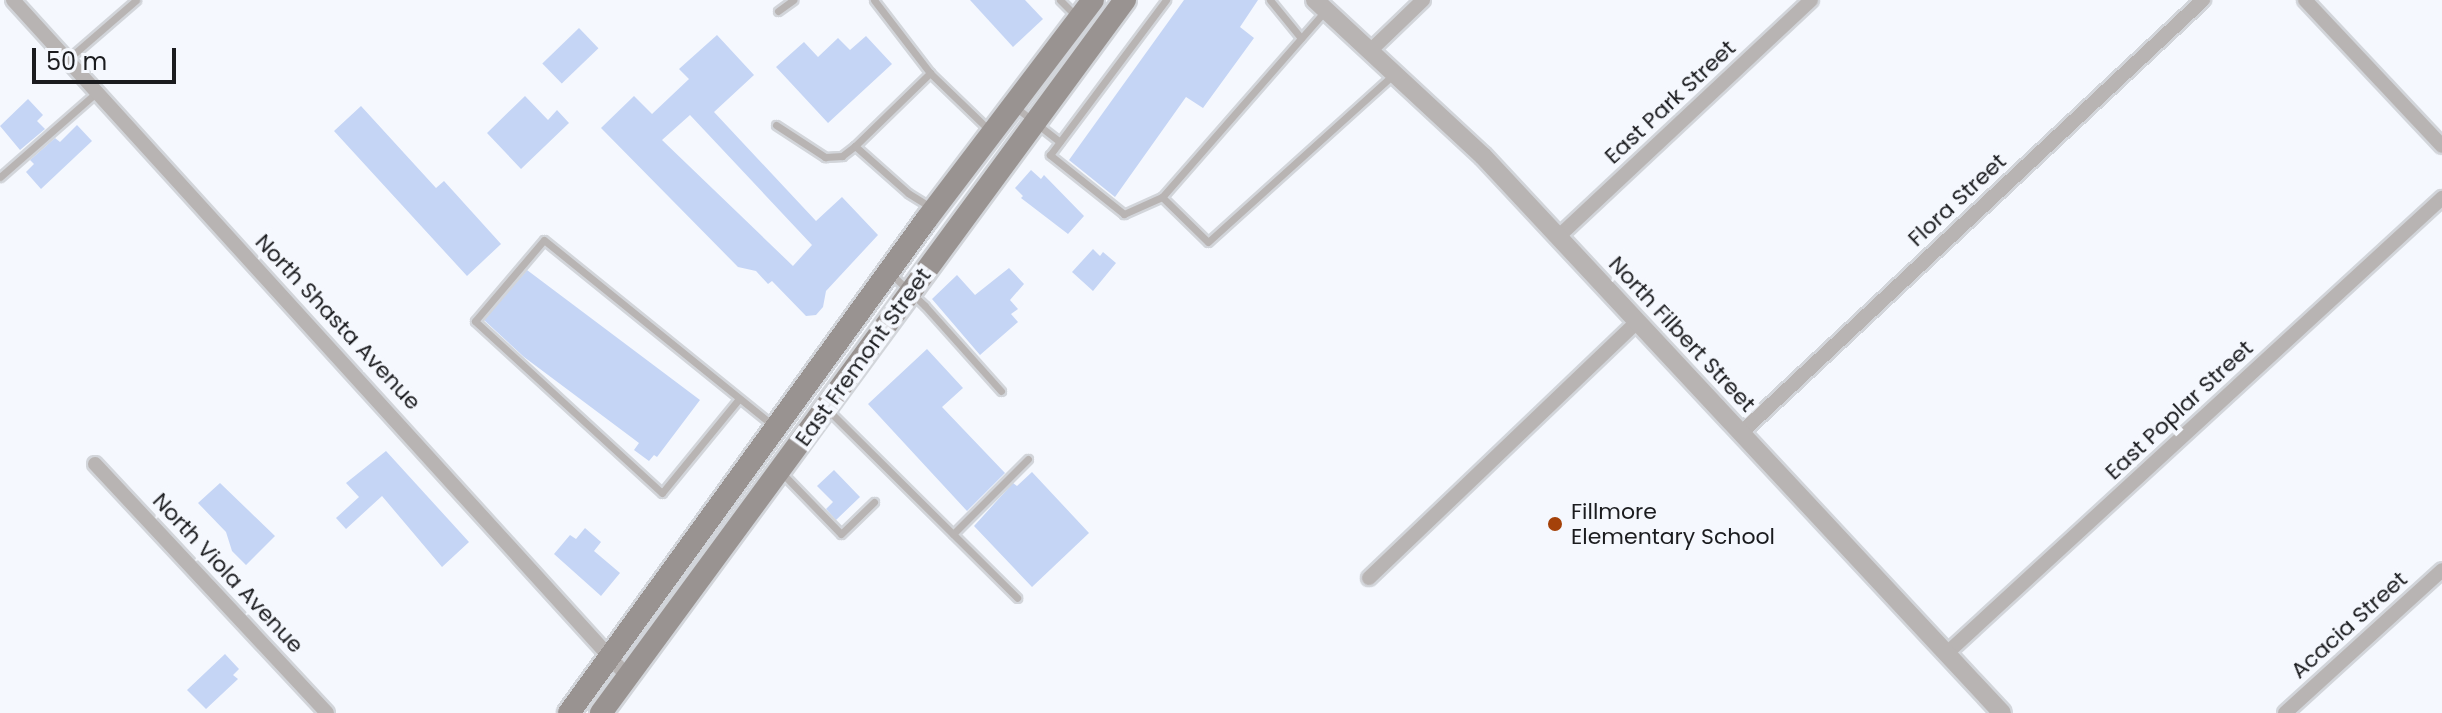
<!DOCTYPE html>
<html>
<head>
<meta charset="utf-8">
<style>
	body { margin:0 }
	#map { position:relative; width:2442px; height:713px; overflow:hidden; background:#f5f8fe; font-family:Poppins,sans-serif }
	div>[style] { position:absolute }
	.building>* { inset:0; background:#c5d5f5; transform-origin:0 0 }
	.roads { filter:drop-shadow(2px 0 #d2d5da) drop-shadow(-2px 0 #d2d5da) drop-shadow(0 2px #d2d5da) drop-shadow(0 -2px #d2d5da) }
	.service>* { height:7px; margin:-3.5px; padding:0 3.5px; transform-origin:3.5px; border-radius:3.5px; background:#b8b4b3 }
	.minor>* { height:14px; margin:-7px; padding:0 7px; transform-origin:7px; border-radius:7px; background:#b8b4b3 }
	.tertiary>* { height:18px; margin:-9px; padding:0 9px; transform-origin:9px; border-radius:9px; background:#b8b4b3 }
	.secondary>* { height:22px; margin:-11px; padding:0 11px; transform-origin:11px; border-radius:11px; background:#999391 }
	.dots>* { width:22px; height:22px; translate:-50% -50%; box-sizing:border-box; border:4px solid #f5f8fe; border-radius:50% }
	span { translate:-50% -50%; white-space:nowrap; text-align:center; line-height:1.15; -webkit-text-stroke:8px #f5f8fe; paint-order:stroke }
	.street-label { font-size:22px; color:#1b1c1f }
	.poi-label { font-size:22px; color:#1b1c1f }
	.left { translate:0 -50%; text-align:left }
	.scale { position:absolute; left:32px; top:48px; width:144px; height:36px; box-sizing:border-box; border:4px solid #1b1c1f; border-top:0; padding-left:10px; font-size:24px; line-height:28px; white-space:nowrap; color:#1b1c1f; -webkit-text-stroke:6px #f5f8fe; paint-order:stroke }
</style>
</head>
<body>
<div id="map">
	<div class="building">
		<div style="clip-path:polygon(970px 0,1025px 0,1043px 19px,1013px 47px)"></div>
		<div style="clip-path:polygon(1184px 0,1258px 0,1240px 27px,1254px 38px,1203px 108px,1186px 97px,1115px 197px,1069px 160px)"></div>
		<div style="left:579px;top:28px;width:28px;height:51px;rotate:46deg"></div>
		<div style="clip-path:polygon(evenodd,717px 35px,754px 75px,714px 112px,816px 221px,842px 197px,878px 235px,826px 291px,823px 307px,816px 315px,806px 316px,772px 281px,768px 284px,756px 271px,738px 267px,601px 128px,634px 96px,652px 114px,689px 79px,679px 69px,717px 35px,690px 115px,812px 245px,793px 266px,662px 140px,690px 115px)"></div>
		<div style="clip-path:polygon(866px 36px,892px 64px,828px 123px,776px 67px,804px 42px,818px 57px,838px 38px,850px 50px)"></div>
		<div style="clip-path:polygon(525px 96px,548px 120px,557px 110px,569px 123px,521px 169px,487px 133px)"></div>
		<div style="clip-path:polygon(28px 99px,43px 115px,37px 121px,45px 129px,20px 150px,0 126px)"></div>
		<div style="clip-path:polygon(361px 106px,436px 188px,444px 181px,501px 244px,467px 276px,334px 131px)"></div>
		<div style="clip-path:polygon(77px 125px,92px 141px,41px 189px,26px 172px,34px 164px,30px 160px,55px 138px,60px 142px)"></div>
		<div style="clip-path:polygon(1031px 170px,1041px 179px,1044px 175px,1084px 216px,1068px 234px,1021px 198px,1023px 196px,1015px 188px)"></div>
		<div style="clip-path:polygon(1093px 249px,1100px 256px,1103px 252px,1116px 263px,1093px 291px,1072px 272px)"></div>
		<div style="clip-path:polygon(1009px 268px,1024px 284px,1010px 300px,1018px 309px,1011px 314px,1018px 322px,980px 355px,932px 299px,957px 275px,975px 295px)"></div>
		<div style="clip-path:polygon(527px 270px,700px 400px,657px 457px,654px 455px,649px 461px,634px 450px,639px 443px,524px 357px,484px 320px)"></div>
		<div style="clip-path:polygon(927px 349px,963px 388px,942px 407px,1005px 473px,967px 511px,868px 404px)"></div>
		<div style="clip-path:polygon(386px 451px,469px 542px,442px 567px,382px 496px,346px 529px,336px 518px,359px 497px,346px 483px)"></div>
		<div style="clip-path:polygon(834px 470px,860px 497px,836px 520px,826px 509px,833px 502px,817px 486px)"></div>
		<div style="clip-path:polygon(1032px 472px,1089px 533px,1032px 587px,974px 526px,1013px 483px,1017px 486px)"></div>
		<div style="clip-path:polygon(220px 483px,275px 536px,246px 565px,232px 551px,226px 532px,198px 503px)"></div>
		<div style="clip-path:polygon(585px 528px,601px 542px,594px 551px,620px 573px,601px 596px,554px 554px,570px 535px,576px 539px)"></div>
		<div style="clip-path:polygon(225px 654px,239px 669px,233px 675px,238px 679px,206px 709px,187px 690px)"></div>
	</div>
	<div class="roads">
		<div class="service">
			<div style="left:874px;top:0;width:92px;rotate:52.5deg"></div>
			<div style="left:1060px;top:0;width:24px;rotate:45deg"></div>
			<div style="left:1270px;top:0;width:49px;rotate:50.8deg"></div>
			<div style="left:778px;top:11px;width:19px;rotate:-36deg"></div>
			<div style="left:1325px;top:11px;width:247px;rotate:131.2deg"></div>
			<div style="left:1162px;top:197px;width:64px;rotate:44.4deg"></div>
			<div style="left:1208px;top:242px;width:249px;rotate:-42.1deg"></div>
			<div style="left:68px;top:59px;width:90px;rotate:-40.9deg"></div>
			<div style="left:1014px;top:106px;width:58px;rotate:38deg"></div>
			<div style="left:776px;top:125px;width:59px;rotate:33.1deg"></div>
			<div style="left:825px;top:157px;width:17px;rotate:-3deg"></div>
			<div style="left:842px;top:156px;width:16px;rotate:-38deg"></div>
			<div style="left:0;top:177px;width:129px;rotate:-41.2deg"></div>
			<div style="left:1162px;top:197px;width:42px;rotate:155.9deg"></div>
			<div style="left:1124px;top:214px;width:95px;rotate:-141.4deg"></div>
			<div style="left:1050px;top:155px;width:194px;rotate:-53.2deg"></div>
			<div style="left:932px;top:208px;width:28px;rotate:-148deg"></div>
			<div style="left:908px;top:193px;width:71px;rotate:-138.4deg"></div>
			<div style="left:855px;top:146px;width:105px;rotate:-44.2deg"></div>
			<div style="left:930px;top:73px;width:85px;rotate:44deg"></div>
			<div style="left:890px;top:273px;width:48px;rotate:43.3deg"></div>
			<div style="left:925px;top:306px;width:114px;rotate:48.2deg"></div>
			<div style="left:738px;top:400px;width:120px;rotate:129.3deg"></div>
			<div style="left:662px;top:493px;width:254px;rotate:-137.4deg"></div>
			<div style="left:475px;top:321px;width:106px;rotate:-49.6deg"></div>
			<div style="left:544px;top:240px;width:296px;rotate:39deg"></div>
			<div style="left:827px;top:409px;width:268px;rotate:44.8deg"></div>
			<div style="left:781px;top:472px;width:86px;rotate:45.9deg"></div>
			<div style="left:841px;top:534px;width:46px;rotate:-44.1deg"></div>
			<div style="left:953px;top:534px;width:106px;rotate:-45deg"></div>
		</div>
		<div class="minor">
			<div style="left:13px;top:0;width:915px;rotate:47.75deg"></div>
			<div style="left:2305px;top:0;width:200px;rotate:46.8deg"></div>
			<div style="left:1369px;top:52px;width:75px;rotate:-43.9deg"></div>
			<div style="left:1559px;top:236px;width:345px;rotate:-43.1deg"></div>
			<div style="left:1742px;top:432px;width:632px;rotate:-43.14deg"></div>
			<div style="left:95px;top:464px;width:340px;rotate:47deg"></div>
			<div style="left:1369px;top:578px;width:372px;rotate:-43.7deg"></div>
			<div style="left:1946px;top:654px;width:674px;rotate:-42.59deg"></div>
			<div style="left:2285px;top:713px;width:212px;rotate:-42.3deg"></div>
		</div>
		<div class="tertiary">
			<div style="left:1315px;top:0;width:229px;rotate:42.9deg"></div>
			<div style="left:1483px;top:156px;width:761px;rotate:47.02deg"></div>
		</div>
		<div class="secondary">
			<div style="left:569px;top:713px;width:609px;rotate:-54.09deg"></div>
			<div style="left:926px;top:220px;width:276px;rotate:-52.8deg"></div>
			<div style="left:601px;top:713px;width:885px;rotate:-53.69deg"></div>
		</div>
	</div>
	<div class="dots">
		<div style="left:1555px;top:524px;background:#a44109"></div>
	</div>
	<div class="street-label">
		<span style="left:1670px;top:102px;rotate:-43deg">East Park Street</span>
		<span style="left:1957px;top:200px;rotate:-43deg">Flora Street</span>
		<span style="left:338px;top:322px;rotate:47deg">North Shasta Avenue</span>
		<span style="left:1682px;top:334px;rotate:47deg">North Filbert Street</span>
		<span style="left:863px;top:357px;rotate:-54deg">East Fremont Street</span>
		<span style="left:2179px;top:410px;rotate:-43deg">East Poplar Street</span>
		<span style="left:228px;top:573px;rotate:47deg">North Viola Avenue</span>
		<span style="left:2349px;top:625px;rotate:-42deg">Acacia Street</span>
	</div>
	<div class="poi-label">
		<span class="left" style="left:1571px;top:524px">Fillmore<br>Elementary School</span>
	</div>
	<div class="scale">50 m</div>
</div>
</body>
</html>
